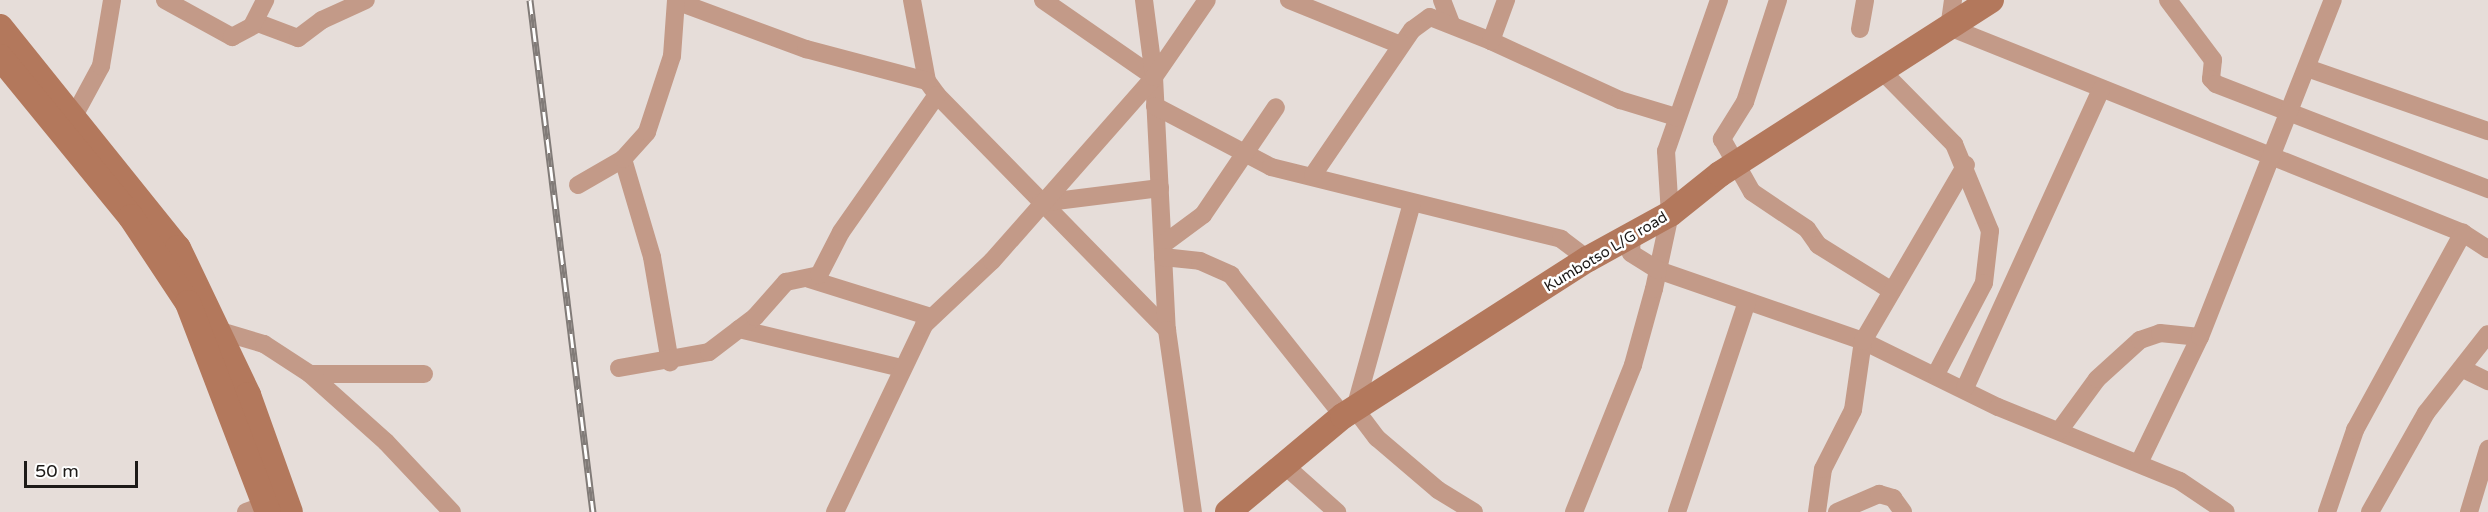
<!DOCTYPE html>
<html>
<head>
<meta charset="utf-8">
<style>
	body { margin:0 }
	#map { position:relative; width:2488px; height:512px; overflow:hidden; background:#e6ddd9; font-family:"Varela Round",sans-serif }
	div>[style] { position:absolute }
	.street>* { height:18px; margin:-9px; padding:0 9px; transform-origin:9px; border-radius:9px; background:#c39a88 }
	.secondary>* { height:26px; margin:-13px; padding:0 13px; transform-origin:13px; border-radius:13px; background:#b3785c }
	.rail>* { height:7px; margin-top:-3.5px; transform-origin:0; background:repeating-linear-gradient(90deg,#fff 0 14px,#817b78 0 28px); box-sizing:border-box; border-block:2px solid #817b78 }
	span { translate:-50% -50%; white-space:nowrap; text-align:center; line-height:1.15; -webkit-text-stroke:5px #fff; paint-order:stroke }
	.street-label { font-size:15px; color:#1d1a18 }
	.scale { position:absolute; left:24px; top:461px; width:114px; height:27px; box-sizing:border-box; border:3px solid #1d1a18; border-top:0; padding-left:8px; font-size:18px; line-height:21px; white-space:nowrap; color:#1d1a18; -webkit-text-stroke:4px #fff; paint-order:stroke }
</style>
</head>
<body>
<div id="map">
	<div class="street">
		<div style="left:165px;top:0;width:77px;rotate:28.9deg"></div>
		<div style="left:232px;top:37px;width:30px;rotate:-28deg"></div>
		<div style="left:258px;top:23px;width:43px;rotate:20.6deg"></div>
		<div style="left:298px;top:38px;width:30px;rotate:-37deg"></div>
		<div style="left:322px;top:20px;width:48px;rotate:-24.4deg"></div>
		<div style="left:912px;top:0;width:82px;rotate:79.5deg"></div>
		<div style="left:927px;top:81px;width:17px;rotate:54deg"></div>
		<div style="left:937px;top:95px;width:329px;rotate:45.6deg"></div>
		<div style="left:1043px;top:0;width:135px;rotate:34.7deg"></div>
		<div style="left:1144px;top:0;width:78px;rotate:82.6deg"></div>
		<div style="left:1154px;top:77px;width:253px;rotate:87.1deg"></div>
		<div style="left:1167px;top:330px;width:184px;rotate:81.9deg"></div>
		<div style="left:1289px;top:0;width:118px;rotate:22deg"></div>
		<div style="left:1442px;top:0;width:25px;rotate:69deg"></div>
		<div style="left:1719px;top:0;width:160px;rotate:109.3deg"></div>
		<div style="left:1666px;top:151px;width:63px;rotate:86.4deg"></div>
		<div style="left:1670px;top:214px;width:57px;rotate:102.1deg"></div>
		<div style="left:1658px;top:270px;width:217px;rotate:19.1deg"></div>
		<div style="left:1863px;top:341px;width:150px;rotate:26.1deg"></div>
		<div style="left:1998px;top:407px;width:196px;rotate:22.1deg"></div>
		<div style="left:2180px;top:481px;width:55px;rotate:34deg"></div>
		<div style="left:1778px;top:0;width:107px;rotate:107.9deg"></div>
		<div style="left:1745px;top:102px;width:44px;rotate:121.9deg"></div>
		<div style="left:1722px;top:139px;width:61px;rotate:60.5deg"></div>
		<div style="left:1752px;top:192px;width:66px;rotate:33.9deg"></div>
		<div style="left:1807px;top:229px;width:19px;rotate:55deg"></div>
		<div style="left:1818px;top:245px;width:87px;rotate:31.9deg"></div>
		<div style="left:1953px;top:0;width:27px;rotate:98deg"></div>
		<div style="left:1949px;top:27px;width:554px;rotate:21.84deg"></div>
		<div style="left:2463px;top:233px;width:30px;rotate:33deg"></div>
		<div style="left:2168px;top:0;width:75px;rotate:53.1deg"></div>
		<div style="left:2213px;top:60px;width:19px;rotate:96deg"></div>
		<div style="left:2211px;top:79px;width:7px;rotate:45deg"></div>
		<div style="left:2216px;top:84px;width:292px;rotate:21.1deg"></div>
		<div style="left:676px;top:1px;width:139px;rotate:20.3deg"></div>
		<div style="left:806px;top:49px;width:125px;rotate:14.8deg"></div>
		<div style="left:253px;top:24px;width:27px;rotate:-63deg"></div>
		<div style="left:1860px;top:29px;width:29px;rotate:-80deg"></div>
		<div style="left:1491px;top:41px;width:142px;rotate:24.6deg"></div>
		<div style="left:1620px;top:100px;width:59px;rotate:16.9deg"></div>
		<div style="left:2307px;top:68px;width:192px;rotate:19.2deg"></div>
		<div style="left:1882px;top:71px;width:103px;rotate:45.4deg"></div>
		<div style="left:1954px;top:144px;width:94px;rotate:67.5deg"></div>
		<div style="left:1990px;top:231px;width:52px;rotate:96.6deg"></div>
		<div style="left:1984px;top:283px;width:101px;rotate:117.8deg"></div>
		<div style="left:1155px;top:106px;width:131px;rotate:27.7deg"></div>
		<div style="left:1271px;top:167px;width:299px;rotate:13.9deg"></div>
		<div style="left:1561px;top:239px;width:34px;rotate:37deg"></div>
		<div style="left:74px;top:116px;width:57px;rotate:-61.6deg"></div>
		<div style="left:101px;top:66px;width:67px;rotate:-80.5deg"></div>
		<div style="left:623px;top:159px;width:102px;rotate:73.5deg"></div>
		<div style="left:652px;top:257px;width:107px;rotate:80.3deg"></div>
		<div style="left:1313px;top:175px;width:176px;rotate:-55.7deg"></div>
		<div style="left:1412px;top:30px;width:22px;rotate:-36deg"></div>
		<div style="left:1430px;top:17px;width:66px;rotate:21.5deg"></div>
		<div style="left:1491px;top:41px;width:44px;rotate:-69.9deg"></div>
		<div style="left:578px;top:185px;width:52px;rotate:-30deg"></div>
		<div style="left:623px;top:159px;width:36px;rotate:-48deg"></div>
		<div style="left:647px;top:132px;width:80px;rotate:-71.8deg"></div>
		<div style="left:672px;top:56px;width:56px;rotate:-85.9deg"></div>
		<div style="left:1040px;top:203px;width:121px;rotate:-7.1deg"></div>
		<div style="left:1412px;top:203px;width:214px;rotate:105.5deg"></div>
		<div style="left:1355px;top:409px;width:36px;rotate:53deg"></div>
		<div style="left:1377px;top:438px;width:80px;rotate:40.4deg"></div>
		<div style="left:1438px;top:490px;width:42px;rotate:31.4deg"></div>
		<div style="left:1165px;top:243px;width:47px;rotate:-36.4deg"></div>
		<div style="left:1203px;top:215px;width:130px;rotate:-55.9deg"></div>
		<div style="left:1163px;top:257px;width:37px;rotate:6deg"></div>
		<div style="left:1200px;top:261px;width:34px;rotate:24deg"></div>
		<div style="left:1231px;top:275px;width:180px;rotate:51.5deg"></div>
		<div style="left:809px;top:279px;width:128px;rotate:17.3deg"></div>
		<div style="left:739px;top:329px;width:168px;rotate:13.5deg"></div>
		<div style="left:220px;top:331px;width:46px;rotate:16.5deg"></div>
		<div style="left:264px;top:344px;width:55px;rotate:33.1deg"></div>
		<div style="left:310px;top:374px;width:114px"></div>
		<div style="left:619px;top:368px;width:91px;rotate:-10.1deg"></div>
		<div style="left:709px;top:352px;width:58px;rotate:-37.3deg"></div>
		<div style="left:755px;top:317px;width:47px;rotate:-48.5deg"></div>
		<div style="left:786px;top:282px;width:34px;rotate:-12deg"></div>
		<div style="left:819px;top:275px;width:48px;rotate:-62.9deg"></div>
		<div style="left:841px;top:232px;width:167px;rotate:-55deg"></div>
		<div style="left:2463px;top:369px;width:28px;rotate:26deg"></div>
		<div style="left:310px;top:374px;width:102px;rotate:41.8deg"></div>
		<div style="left:386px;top:442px;width:96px;rotate:46.7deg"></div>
		<div style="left:1965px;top:388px;width:328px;rotate:-65.5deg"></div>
		<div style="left:2059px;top:431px;width:64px;rotate:-53.8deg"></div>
		<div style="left:2097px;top:379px;width:58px;rotate:-42.2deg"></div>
		<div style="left:2140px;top:340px;width:21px;rotate:-19deg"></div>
		<div style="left:2160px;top:333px;width:40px;rotate:5.7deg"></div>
		<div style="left:1282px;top:463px;width:74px;rotate:41.7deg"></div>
		<div style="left:2139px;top:463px;width:140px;rotate:-64.2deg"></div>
		<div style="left:2200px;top:337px;width:362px;rotate:-68.5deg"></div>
		<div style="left:246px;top:512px;width:20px;rotate:-20deg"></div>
		<div style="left:835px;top:512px;width:207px;rotate:-64.5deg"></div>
		<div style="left:924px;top:325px;width:93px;rotate:-43.3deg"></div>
		<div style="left:992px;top:261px;width:245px;rotate:-48.6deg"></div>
		<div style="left:1154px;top:77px;width:93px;rotate:-55.5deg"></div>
		<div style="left:1574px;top:512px;width:158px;rotate:-68.1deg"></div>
		<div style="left:1633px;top:365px;width:79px;rotate:-74.6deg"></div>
		<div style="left:1654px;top:289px;width:19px;rotate:-78deg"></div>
		<div style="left:1658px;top:270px;width:32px;rotate:-148deg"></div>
		<div style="left:1631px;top:253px;width:17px;rotate:-87deg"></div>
		<div style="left:1677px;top:512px;width:222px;rotate:-71.6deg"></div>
		<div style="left:1817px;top:512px;width:43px;rotate:-82.1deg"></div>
		<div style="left:1823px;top:469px;width:66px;rotate:-63deg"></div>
		<div style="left:1853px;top:410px;width:70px;rotate:-81.8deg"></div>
		<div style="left:1863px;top:341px;width:204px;rotate:-59.7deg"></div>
		<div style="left:1837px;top:512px;width:46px;rotate:-23.2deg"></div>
		<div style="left:1879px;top:494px;width:15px;rotate:16deg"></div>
		<div style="left:1893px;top:498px;width:17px;rotate:54deg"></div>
		<div style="left:2327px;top:512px;width:87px;rotate:-71.1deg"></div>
		<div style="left:2355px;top:430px;width:225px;rotate:-61.3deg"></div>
		<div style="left:2370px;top:512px;width:114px;rotate:-60.5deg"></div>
		<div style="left:2426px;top:413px;width:100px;rotate:-51.9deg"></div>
		<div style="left:2469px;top:512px;width:66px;rotate:-73.2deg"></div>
	</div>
	<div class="secondary">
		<div style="left:0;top:27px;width:284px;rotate:51.2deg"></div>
		<div style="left:178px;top:248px;width:163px;rotate:64.5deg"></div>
		<div style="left:248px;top:395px;width:124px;rotate:70.3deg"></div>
		<div style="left:0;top:57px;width:207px;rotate:50.7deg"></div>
		<div style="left:131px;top:217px;width:103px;rotate:56.5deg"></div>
		<div style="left:188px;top:303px;width:224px;rotate:69.1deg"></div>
		<div style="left:1228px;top:512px;width:150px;rotate:-39.9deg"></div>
		<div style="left:1343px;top:416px;width:291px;rotate:-32.7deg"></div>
		<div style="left:1588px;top:259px;width:94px;rotate:-28.8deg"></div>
		<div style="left:1670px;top:214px;width:64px;rotate:-38.7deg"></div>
		<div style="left:1720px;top:174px;width:322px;rotate:-32.7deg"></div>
	</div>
	<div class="rail">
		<div style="left:530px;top:0;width:516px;rotate:82.99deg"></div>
	</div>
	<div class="street-label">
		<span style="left:1606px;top:252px;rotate:-31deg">Kumbotso L/G road</span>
	</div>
	<div class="scale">50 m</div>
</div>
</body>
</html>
